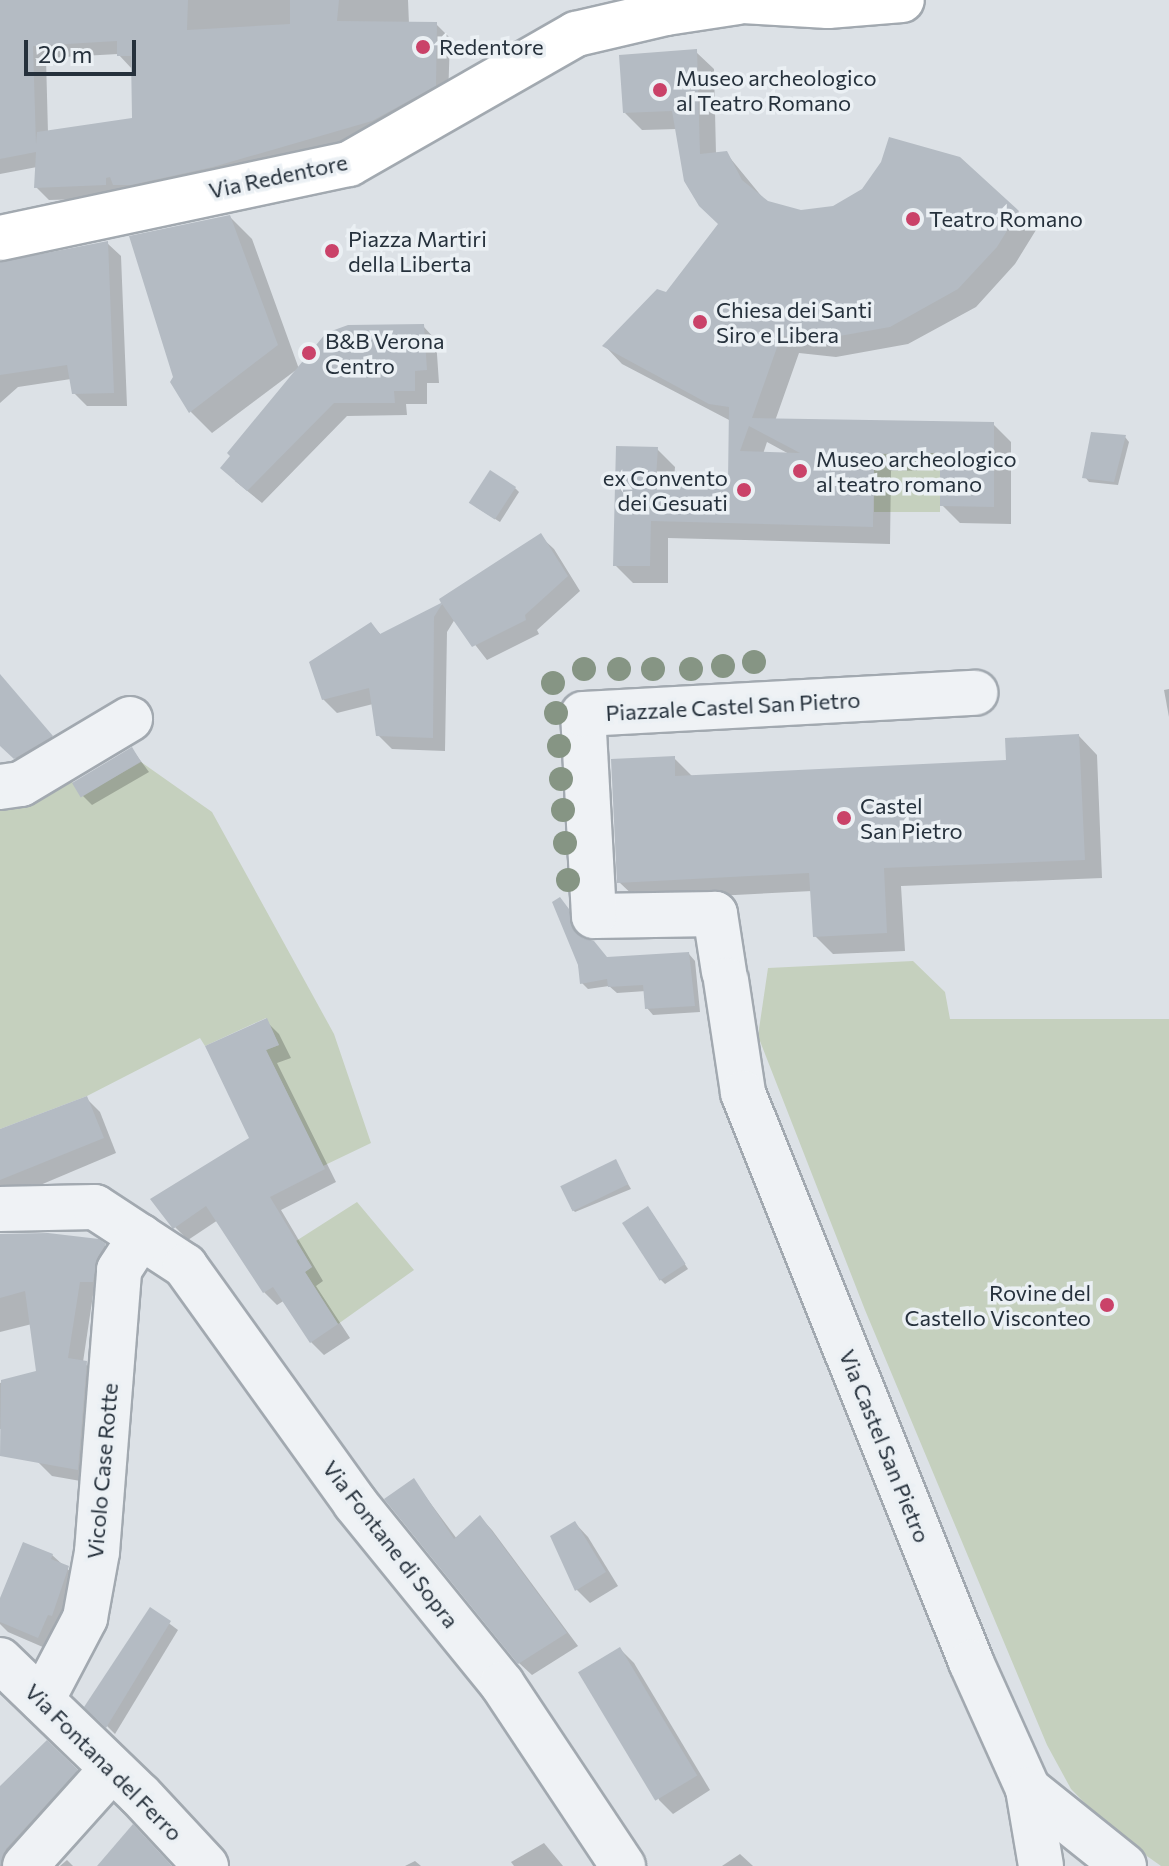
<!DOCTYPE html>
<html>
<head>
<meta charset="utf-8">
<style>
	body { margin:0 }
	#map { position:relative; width:1169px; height:1866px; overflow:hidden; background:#dce1e6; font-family:Commissioner,sans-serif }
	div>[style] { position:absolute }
	.green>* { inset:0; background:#c5d0be; transform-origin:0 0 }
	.shadow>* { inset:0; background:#0003 }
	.building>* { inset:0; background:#b4bbc3; transform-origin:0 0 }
	.roads { filter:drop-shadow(2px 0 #a2a9b0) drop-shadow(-2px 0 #a2a9b0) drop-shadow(0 2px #a2a9b0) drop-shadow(0 -2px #a2a9b0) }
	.minor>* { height:44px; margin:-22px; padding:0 22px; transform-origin:22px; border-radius:22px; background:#eff2f5 }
	.major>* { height:44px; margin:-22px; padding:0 22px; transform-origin:22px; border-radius:22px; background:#fff }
	.trees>* { width:24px; height:24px; margin:-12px; border-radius:50%; background:#869584 }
	.dots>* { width:22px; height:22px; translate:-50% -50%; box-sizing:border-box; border:4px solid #ebf0f4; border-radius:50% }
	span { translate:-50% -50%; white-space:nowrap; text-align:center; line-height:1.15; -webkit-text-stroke:7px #ebf0f4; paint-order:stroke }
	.poi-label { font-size:22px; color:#26313c }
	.left { translate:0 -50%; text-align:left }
	.right { translate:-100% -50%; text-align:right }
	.street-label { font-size:22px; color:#26313c }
	.scale { position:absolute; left:24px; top:40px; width:112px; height:36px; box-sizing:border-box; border:4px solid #26313c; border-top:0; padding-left:10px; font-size:24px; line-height:28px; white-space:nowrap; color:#26313c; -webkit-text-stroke:6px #ebf0f4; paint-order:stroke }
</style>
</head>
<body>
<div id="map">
	<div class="green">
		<div style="left:940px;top:453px;width:59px;height:66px;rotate:90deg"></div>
		<div style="clip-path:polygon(141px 762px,212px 812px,334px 1034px,371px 1143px,323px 1166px,266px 1050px,279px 1045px,266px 1018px,205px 1046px,200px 1038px,87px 1096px,0 1129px,0 804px,63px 767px,81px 796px)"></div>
		<div style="clip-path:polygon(913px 961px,945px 992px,950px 1019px,1169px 1019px,1169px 1866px,1161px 1866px,1113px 1832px,1071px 1789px,1047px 1745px,865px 1310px,758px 1036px,768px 968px)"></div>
		<div style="clip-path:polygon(357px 1202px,414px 1270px,338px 1324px,305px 1272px,312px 1267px,296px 1241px)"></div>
	</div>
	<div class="shadow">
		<div style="clip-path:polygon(evenodd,0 0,408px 0,409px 24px,436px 24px,450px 38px,448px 99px,385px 134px,118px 198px,49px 200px,36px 187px,37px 167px,0 174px,0 0,118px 54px,133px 70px,134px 120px,48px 133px,46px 58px,118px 54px)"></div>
		<div style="clip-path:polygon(evenodd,696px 52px,714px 69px,716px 154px,726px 153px,767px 203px,800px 212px,1018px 212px,1036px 230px,1015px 264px,976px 307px,908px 344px,836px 357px,799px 353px,775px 421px,993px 424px,1011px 442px,1011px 524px,960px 523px,942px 505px,942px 470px,891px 471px,890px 544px,668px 538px,668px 583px,633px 583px,615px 565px,657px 449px,675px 467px,674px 481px,730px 482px,731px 421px,622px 364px,605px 346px,667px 294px,720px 224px,677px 129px,642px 130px,625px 113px,696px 52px,767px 442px,791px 455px,763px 454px,767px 442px)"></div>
		<div style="clip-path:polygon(230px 217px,252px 239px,299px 369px,423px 326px,436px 340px,439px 383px,427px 383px,427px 404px,406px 404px,407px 415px,347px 416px,262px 503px,235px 481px,296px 370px,212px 433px,191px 412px)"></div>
		<div style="clip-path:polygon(107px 243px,121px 256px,127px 406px,87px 406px,74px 393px,71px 379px,18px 387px,0 403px,0 263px)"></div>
		<div style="clip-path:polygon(1125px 437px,1129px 442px,1118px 485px,1089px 482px,1085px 477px)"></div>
		<div style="clip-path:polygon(515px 488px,519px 492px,500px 522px,476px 507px)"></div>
		<div style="clip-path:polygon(540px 536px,554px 549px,580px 591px,537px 630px,539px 634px,487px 660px,455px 619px,447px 632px,445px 751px,392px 749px,378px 735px,373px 704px,337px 713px,323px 699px,371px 624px,382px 636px,444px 603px)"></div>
		<div style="clip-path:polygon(0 679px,64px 750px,28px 771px,0 743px)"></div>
		<div style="clip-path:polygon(1169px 689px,1169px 717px,1164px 690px)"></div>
		<div style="clip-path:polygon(1079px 736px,1097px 755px,1102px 878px,901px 886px,905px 951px,833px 954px,815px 936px,812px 891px,638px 900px,619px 882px,674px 758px,693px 777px,1008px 762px)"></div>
		<div style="clip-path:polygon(132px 749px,149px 772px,92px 805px,82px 795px)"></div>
		<div style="clip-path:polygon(566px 907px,574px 917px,579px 938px,607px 959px,689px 954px,695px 961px,700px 1012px,653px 1015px,647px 1008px,646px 991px,617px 993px,609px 986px,588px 989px,582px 983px)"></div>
		<div style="clip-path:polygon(266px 1021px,279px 1034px,291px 1058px,277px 1063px,336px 1182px,281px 1210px,323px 1281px,316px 1286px,350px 1338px,324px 1355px,311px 1342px,285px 1300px,277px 1305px,264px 1292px,218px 1220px,188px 1240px,175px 1227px,252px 1139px)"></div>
		<div style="clip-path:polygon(86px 1098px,100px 1112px,116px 1153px,0 1202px,0 1132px)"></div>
		<div style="clip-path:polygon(615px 1162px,631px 1189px,575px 1212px,571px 1208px)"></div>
		<div style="clip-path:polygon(652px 1213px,688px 1269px,665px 1284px,660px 1279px)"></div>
		<div style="clip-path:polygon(0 1236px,105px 1246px,119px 1260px,107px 1295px,93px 1295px,83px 1362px,100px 1377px,92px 1483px,52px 1476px,38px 1462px,23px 1431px,0 1429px,0 1383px,38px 1373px,32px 1324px,0 1332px)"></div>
		<div style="clip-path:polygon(414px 1481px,457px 1539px,480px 1517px,492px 1530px,578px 1646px,532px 1675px,519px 1663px)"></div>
		<div style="clip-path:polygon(575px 1523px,588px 1537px,618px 1586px,590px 1603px,577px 1590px)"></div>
		<div style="clip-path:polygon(52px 1555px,82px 1582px,52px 1651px,8px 1632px,0 1624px,0 1603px)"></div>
		<div style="clip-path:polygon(151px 1610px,178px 1630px,115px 1734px,87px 1706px)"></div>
		<div style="clip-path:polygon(620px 1649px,634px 1663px,710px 1790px,673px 1814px,659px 1800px)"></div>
		<div style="clip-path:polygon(47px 1742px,89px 1784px,17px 1866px,0 1866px,0 1789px)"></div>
		<div style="clip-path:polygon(544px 1843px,563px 1866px,514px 1866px,511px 1862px)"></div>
		<div style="clip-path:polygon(740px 1854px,753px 1866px,722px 1866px)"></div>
		<div style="clip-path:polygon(67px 1860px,73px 1866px,60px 1866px)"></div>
		<div style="clip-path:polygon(415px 1861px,421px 1866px,405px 1866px)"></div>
	</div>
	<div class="building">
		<div style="clip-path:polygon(evenodd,0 0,188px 0,187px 30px,290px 24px,290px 0,339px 0,337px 21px,437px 22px,436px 86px,372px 121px,213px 167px,131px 185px,113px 185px,110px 177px,106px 178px,106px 185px,34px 188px,36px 152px,0 159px,0 0,117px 41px,117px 56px,131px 56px,132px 118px,37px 132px,36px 144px,33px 46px,117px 41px)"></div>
		<div style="clip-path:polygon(evenodd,697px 49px,700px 154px,727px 151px,742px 180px,768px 201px,801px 210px,833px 206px,862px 189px,881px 162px,889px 137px,960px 157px,1019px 211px,997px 247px,958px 289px,890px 327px,817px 340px,781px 336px,752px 418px,994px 422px,994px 507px,940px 506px,940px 453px,874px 454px,873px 527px,651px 521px,650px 566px,613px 566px,616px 446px,658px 447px,656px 479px,728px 480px,729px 407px,709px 404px,602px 346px,657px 289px,666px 292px,718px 224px,699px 206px,684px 181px,672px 111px,623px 113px,619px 55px,697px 49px,749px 426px,800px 453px,740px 451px,749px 426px)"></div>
		<div style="clip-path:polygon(230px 215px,278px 345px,189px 413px,170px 382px,173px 377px,129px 236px)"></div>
		<div style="clip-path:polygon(108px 241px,114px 393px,72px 394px,67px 365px,0 375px,0 262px)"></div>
		<div style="clip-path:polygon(424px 324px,427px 370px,415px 371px,415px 391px,394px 391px,395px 403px,334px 403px,247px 491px,220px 468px,230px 456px,227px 453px,326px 333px,348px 325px)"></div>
		<div style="clip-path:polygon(1091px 432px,1126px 435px,1114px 482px,1082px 478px)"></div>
		<div style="left:490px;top:470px;width:31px;height:39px;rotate:33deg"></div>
		<div style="clip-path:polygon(541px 533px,568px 576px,525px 615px,526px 620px,472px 647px,442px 604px,434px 617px,433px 738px,376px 736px,369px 688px,322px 700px,309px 662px,371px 622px,380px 634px,441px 603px,439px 599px)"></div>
		<div style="clip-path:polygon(0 674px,53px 736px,14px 759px,0 746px)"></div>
		<div style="clip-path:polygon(1079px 734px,1085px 860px,884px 868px,887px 933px,813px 937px,809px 873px,617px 883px,611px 759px,675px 756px,675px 776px,1006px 760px,1005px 738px)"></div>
		<div style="left:132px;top:747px;width:17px;height:70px;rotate:59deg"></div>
		<div style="clip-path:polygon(560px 897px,569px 909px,573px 930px,583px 938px,594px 941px,607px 957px,689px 952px,695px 1006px,645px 1009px,643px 985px,608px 987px,607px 979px,580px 984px,578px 965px,552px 902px)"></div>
		<div style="clip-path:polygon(267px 1018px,279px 1045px,266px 1050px,325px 1169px,270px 1197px,312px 1267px,305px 1272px,338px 1324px,310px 1343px,273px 1287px,263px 1293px,206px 1206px,173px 1229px,150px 1199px,249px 1138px,205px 1046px)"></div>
		<div style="clip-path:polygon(87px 1096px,104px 1138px,0 1180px,0 1129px)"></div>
		<div style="left:616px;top:1159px;width:28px;height:62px;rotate:64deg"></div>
		<div style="left:648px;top:1206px;width:69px;height:31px;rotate:57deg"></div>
		<div style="clip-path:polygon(48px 1233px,99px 1239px,106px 1244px,98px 1257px,93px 1282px,80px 1282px,68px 1358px,87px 1361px,78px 1470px,0 1456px,1px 1380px,36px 1371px,25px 1291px,0 1298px,0 1234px)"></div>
		<div style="clip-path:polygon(414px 1478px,454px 1539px,480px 1515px,567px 1633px,518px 1664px,384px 1499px)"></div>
		<div style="clip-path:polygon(575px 1521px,606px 1572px,575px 1591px,550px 1536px)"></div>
		<div style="clip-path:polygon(23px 1542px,53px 1554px,51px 1559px,69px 1566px,52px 1616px,48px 1615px,38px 1638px,0 1622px,0 1598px)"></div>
		<div style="clip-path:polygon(150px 1607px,171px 1621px,106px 1728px,84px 1707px)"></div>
		<div style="left:620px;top:1647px;width:150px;height:49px;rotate:59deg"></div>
		<div style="clip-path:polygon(47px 1740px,78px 1770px,6px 1849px,0 1866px,0 1786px)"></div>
		<div style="clip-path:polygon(133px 1824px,172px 1866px,97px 1866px)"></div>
	</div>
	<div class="roads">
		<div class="minor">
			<div style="left:0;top:787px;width:21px;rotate:-8deg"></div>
			<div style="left:21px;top:784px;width:127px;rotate:-30.8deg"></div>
			<div style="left:724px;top:972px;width:59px;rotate:-98.8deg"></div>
			<div style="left:715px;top:914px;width:121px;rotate:179.1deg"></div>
			<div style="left:594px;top:916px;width:202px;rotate:-93.1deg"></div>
			<div style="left:583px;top:714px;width:393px;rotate:-3.1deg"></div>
			<div style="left:726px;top:980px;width:114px;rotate:81.4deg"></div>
			<div style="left:743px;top:1093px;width:613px;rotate:68.16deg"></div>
			<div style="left:971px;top:1662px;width:139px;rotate:65.8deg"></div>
			<div style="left:1028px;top:1789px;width:123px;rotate:38.7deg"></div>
			<div style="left:0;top:1209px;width:95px;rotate:-1.2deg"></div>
			<div style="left:95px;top:1207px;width:108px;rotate:33.2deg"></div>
			<div style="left:185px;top:1266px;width:292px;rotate:54.3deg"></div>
			<div style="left:355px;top:1503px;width:233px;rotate:50.9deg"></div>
			<div style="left:502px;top:1684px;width:219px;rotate:56.4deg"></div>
			<div style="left:0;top:1660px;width:194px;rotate:44deg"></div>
			<div style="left:140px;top:1795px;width:97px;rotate:47.1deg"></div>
			<div style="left:42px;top:1700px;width:93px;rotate:-62.3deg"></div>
			<div style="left:85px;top:1618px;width:67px;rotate:-79.7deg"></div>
			<div style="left:97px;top:1552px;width:283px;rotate:-85.5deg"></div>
			<div style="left:119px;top:1270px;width:40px;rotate:-57.1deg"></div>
			<div style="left:1028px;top:1789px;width:78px;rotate:80.4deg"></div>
			<div style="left:25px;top:1866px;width:130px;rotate:-48.1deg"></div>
		</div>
		<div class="major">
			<div style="left:726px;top:0;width:102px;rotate:3.4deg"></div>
			<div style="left:828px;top:6px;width:74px;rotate:-4.6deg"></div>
			<div style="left:0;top:238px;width:357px;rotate:-12deg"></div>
			<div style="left:349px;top:164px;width:262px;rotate:-29.8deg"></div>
			<div style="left:576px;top:34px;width:92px;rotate:-13.1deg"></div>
			<div style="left:666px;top:13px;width:73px;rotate:-8.7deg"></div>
		</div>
	</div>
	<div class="trees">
		<div style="left:754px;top:662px"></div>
		<div style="left:723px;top:666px"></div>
		<div style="left:584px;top:669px"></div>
		<div style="left:619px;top:669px"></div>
		<div style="left:653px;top:669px"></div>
		<div style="left:691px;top:669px"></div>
		<div style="left:553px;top:683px"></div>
		<div style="left:556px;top:713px"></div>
		<div style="left:559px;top:746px"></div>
		<div style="left:561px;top:779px"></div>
		<div style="left:563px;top:810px"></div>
		<div style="left:565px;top:843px"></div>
		<div style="left:568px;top:880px"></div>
	</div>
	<div class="dots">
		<div style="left:423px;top:47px;background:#ca4269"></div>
		<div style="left:660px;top:90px;background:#ca4269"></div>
		<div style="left:913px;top:219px;background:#ca4269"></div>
		<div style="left:332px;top:251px;background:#ca4269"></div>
		<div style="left:700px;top:322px;background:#ca4269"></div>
		<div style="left:309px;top:353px;background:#ca4269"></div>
		<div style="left:800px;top:471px;background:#ca4269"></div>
		<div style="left:744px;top:490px;background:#ca4269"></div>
		<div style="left:844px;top:818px;background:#ca4269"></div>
		<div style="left:1107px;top:1305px;background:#ca4269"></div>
	</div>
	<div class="poi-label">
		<span class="left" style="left:439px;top:47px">Redentore</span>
		<span class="left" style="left:676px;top:90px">Museo archeologico<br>al Teatro Romano</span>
		<span class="left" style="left:929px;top:219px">Teatro Romano</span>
		<span class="left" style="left:348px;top:251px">Piazza Martiri<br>della Liberta</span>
		<span class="left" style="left:716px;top:322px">Chiesa dei Santi<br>Siro e Libera</span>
		<span class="left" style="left:325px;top:353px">B&amp;B Verona<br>Centro</span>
		<span class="left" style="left:816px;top:471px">Museo archeologico<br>al teatro romano</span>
		<span class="right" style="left:728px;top:490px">ex Convento<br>dei Gesuati</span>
		<span class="left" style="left:860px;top:818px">Castel<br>San Pietro</span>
		<span class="right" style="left:1091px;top:1305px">Rovine del<br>Castello Visconteo</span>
	</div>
	<div class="street-label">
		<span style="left:278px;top:176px;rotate:-12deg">Via Redentore</span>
		<span style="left:733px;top:706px;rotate:-3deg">Piazzale Castel San Pietro</span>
		<span style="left:885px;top:1446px;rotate:68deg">Via Castel San Pietro</span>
		<span style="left:102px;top:1471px;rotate:-85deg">Vicolo Case Rotte</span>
		<span style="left:391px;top:1544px;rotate:52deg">Via Fontane di Sopra</span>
		<span style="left:104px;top:1762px;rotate:45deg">Via Fontana del Ferro</span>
	</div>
	<div class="scale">20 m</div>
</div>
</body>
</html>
